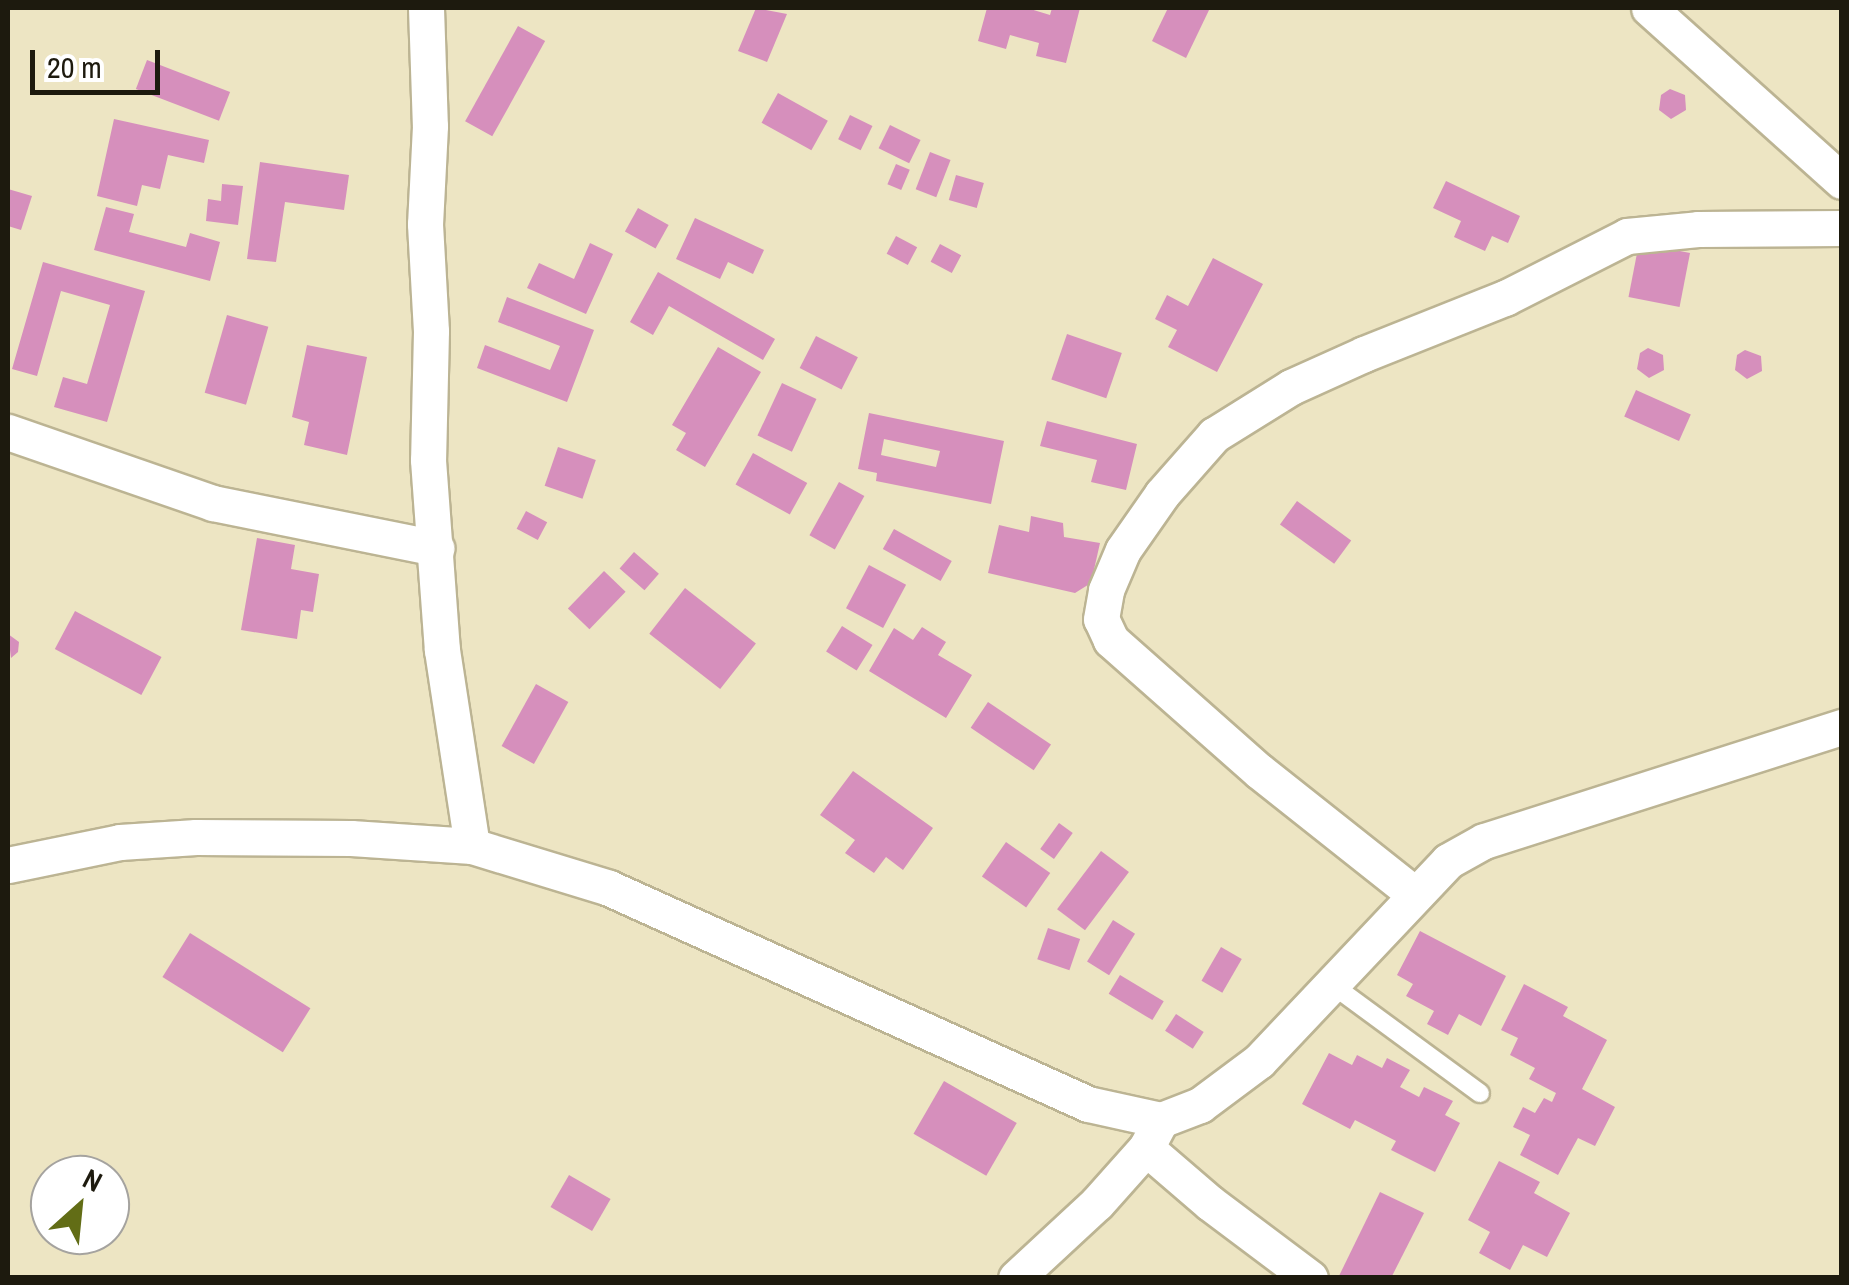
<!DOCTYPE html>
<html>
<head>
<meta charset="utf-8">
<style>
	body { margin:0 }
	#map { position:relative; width:1849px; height:1285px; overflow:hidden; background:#ede5c3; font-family:"Archivo Narrow",sans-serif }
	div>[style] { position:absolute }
	.building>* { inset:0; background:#d68fbc; transform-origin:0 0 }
	.roads { filter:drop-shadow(2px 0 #bcb493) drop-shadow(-2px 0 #bcb493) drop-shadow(0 2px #bcb493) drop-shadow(0 -2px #bcb493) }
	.lane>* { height:18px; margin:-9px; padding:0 9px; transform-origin:9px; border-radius:9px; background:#fff }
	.street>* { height:35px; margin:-17.5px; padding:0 17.5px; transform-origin:17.5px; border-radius:17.5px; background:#fff }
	span { translate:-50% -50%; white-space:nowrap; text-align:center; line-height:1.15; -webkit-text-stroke:10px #fff; paint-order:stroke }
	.frame { position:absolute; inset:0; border:10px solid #1d1a0e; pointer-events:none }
	.north { position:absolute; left:30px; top:1155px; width:100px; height:100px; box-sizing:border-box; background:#fff; border:2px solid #a5a39f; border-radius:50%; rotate:27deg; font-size:28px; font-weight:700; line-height:40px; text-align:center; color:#1d1a0e }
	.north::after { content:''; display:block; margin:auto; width:35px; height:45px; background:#626d16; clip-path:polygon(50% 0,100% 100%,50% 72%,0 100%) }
	.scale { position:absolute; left:30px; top:50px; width:130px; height:45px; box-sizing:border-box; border:5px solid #1d1a0e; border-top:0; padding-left:12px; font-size:30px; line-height:35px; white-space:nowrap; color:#1d1a0e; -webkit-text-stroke:8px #fff; paint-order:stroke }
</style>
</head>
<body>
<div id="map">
	<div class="building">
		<div style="clip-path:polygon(756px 8px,787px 14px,767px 62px,738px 51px)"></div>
		<div style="clip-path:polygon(987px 8px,1027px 8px,1050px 15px,1052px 8px,1080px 8px,1066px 63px,1036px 56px,1039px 43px,1010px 35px,1006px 49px,978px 41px)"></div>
		<div style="clip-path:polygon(1168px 8px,1210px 8px,1186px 58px,1152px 41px)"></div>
		<div style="left:518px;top:26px;width:31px;height:109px;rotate:29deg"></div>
		<div style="left:147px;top:60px;width:89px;height:31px;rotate:21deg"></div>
		<div style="clip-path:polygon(1670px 89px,1685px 95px,1686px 110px,1671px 119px,1659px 110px,1661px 95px)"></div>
		<div style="left:778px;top:93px;width:57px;height:34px;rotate:29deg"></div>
		<div style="left:850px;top:115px;width:25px;height:27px;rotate:26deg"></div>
		<div style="clip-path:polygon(114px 119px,209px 140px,204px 163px,168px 155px,160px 189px,142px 185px,137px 206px,97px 196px)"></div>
		<div style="left:890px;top:125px;width:34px;height:26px;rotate:26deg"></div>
		<div style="left:930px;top:152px;width:22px;height:40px;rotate:21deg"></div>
		<div style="clip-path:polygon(260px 162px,349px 175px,344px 210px,285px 202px,276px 262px,247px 259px)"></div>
		<div style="left:896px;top:164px;width:15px;height:22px;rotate:23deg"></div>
		<div style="left:956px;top:175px;width:29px;height:26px;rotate:16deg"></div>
		<div style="clip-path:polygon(1446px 181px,1520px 216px,1508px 243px,1492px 236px,1485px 251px,1454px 237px,1461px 221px,1433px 208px)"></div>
		<div style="clip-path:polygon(222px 184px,243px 186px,238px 225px,206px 221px,208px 199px,221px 201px)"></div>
		<div style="clip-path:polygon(8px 189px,32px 196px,21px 230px,8px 226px)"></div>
		<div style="clip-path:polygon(106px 207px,134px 214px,129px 232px,186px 247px,190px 233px,220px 242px,210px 281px,94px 250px)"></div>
		<div style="left:638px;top:208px;width:35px;height:27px;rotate:29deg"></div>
		<div style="clip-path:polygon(695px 218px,764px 250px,753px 274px,728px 262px,720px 279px,676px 259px)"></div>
		<div style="left:896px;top:236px;width:24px;height:20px;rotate:28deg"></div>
		<div style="clip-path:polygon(590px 243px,613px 254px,586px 314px,527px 288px,539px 263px,574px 279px)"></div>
		<div style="left:1639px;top:243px;width:52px;height:55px;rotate:11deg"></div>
		<div style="left:940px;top:244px;width:24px;height:20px;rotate:28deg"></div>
		<div style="clip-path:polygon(1213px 258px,1263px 284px,1217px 372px,1168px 347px,1177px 330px,1155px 319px,1167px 295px,1188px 306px)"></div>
		<div style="clip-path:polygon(43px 262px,145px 291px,107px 422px,54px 407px,63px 377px,87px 384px,110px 305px,61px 291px,37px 376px,12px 369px)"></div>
		<div style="clip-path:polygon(658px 272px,775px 339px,763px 360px,669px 306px,653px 335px,630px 322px)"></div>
		<div style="clip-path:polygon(507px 297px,594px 330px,567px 402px,477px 368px,485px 345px,550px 370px,560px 346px,498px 322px)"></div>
		<div style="left:227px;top:315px;width:43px;height:81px;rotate:16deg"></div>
		<div style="left:1067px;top:334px;width:58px;height:48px;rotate:19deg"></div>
		<div style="left:816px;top:336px;width:47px;height:36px;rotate:27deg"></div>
		<div style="clip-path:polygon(307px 345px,367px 357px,347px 455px,304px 445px,309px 422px,292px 417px)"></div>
		<div style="clip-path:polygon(718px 347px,761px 372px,705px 467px,676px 450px,686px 433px,672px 425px)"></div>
		<div style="clip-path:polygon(1648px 348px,1663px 355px,1664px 370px,1649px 378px,1637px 369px,1640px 353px)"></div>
		<div style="clip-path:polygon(1745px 350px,1761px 356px,1762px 371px,1747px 379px,1735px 370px,1737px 355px)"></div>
		<div style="left:782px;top:383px;width:38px;height:58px;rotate:25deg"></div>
		<div style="left:1636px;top:390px;width:60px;height:29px;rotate:24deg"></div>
		<div style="clip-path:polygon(evenodd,869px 413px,1004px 441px,991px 504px,876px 481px,877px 473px,858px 469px,869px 413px,884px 439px,940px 451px,936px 467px,881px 455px,884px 439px)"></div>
		<div style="clip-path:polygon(1047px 421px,1137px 444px,1126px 490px,1091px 482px,1097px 460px,1040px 446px)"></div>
		<div style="left:558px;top:447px;width:40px;height:41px;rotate:19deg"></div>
		<div style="left:753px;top:453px;width:62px;height:36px;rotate:29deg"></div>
		<div style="left:839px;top:482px;width:29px;height:61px;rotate:29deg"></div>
		<div style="left:1297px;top:501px;width:67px;height:29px;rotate:36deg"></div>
		<div style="left:526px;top:511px;width:24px;height:20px;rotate:28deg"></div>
		<div style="clip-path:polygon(1031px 516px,1063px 523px,1064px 537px,1100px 543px,1091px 583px,1075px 593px,988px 573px,999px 525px,1029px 532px)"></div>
		<div style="left:894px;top:529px;width:66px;height:23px;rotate:29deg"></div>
		<div style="clip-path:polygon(257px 538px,295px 545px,291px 569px,319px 574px,313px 612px,301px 610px,297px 639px,241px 630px)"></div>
		<div style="left:634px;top:552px;width:33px;height:22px;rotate:41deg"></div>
		<div style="left:869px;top:565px;width:42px;height:49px;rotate:28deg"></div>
		<div style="left:604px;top:571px;width:30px;height:52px;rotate:44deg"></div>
		<div style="left:685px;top:588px;width:90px;height:58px;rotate:38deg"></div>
		<div style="left:75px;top:611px;width:98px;height:43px;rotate:28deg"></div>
		<div style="left:842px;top:626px;width:36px;height:30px;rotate:32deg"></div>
		<div style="clip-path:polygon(922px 627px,946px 642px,938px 655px,972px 675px,946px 718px,869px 671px,894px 628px,913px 640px)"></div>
		<div style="clip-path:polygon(8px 634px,19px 642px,18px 652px,11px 658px)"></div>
		<div style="left:536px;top:684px;width:37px;height:71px;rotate:29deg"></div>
		<div style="left:988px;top:702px;width:76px;height:31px;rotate:34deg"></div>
		<div style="clip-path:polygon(853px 771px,933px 828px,903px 870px,886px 857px,874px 873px,845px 853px,855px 840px,820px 815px)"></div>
		<div style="left:1059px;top:823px;width:17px;height:32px;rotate:36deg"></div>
		<div style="left:1006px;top:842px;width:54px;height:42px;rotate:35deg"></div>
		<div style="left:1101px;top:851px;width:35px;height:73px;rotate:37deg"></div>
		<div style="left:1113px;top:920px;width:26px;height:49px;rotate:32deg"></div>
		<div style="left:1048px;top:928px;width:34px;height:33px;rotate:19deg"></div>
		<div style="clip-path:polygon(1420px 931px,1506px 976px,1481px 1026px,1459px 1014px,1448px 1035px,1427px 1024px,1434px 1011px,1406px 996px,1413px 984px,1397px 975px)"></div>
		<div style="left:190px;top:933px;width:142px;height:52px;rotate:32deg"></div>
		<div style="left:1221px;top:947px;width:24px;height:39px;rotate:30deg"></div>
		<div style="left:1120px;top:975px;width:51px;height:22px;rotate:31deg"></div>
		<div style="clip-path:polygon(1524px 984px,1568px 1007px,1563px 1016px,1607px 1040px,1582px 1089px,1615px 1107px,1595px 1146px,1578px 1138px,1558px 1175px,1520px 1155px,1530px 1135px,1513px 1127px,1523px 1107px,1535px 1113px,1544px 1098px,1552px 1102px,1556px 1093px,1529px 1079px,1535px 1068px,1510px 1055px,1518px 1038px,1501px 1030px)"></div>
		<div style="left:1176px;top:1014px;width:33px;height:20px;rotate:33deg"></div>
		<div style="clip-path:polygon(1329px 1053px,1352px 1065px,1357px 1055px,1382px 1068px,1387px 1058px,1410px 1070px,1400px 1087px,1419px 1097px,1424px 1087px,1453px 1101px,1445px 1115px,1460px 1123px,1435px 1172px,1391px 1150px,1396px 1141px,1355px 1120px,1350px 1129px,1302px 1104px)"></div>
		<div style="left:944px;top:1081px;width:84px;height:61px;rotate:30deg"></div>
		<div style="clip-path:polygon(1499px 1161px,1540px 1182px,1534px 1193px,1570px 1213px,1547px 1257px,1523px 1245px,1510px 1270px,1479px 1253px,1490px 1232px,1468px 1220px)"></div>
		<div style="left:569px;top:1175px;width:48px;height:37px;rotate:30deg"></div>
		<div style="clip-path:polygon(1380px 1192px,1424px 1213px,1391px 1278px,1338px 1278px)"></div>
	</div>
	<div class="roads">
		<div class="lane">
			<div style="left:1330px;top:983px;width:186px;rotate:36.3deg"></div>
		</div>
		<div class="street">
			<div style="left:426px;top:8px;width:118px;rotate:88.1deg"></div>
			<div style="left:430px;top:126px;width:98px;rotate:92.9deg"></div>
			<div style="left:425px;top:224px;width:107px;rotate:86.8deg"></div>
			<div style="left:431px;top:331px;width:129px;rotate:91.3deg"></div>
			<div style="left:428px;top:460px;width:191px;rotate:85.8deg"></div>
			<div style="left:442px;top:650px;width:198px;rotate:81.3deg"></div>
			<div style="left:1649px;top:8px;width:259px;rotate:41.9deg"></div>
			<div style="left:8px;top:432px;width:217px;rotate:19.1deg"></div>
			<div style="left:213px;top:503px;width:228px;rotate:11.4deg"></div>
			<div style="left:8px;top:865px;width:114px;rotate:-11.6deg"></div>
			<div style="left:120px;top:842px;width:76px;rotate:-3.8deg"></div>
			<div style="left:196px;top:837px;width:155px;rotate:0.4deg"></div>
			<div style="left:351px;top:838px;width:121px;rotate:3.8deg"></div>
			<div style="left:472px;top:846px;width:143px;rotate:17deg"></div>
			<div style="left:609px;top:888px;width:525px;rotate:24.27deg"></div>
			<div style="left:1088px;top:1104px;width:75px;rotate:12.4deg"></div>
			<div style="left:1161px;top:1120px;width:42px;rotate:-21deg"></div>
			<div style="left:1200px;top:1105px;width:74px;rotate:-36.7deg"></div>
			<div style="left:1259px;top:1061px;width:275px;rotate:-46.6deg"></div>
			<div style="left:1448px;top:861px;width:41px;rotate:-29.1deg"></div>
			<div style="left:1484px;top:841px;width:376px;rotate:-17.7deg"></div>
			<div style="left:1413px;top:893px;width:196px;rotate:-141.6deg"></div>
			<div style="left:1259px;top:771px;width:198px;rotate:-138.5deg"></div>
			<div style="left:1111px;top:640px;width:23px;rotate:-115deg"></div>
			<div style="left:1101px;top:619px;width:29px;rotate:-80deg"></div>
			<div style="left:1106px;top:590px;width:43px;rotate:-67deg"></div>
			<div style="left:1123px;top:550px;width:68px;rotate:-55.1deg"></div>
			<div style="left:1162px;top:494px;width:79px;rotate:-48.6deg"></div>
			<div style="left:1214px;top:435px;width:91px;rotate:-31.9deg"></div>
			<div style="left:1291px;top:387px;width:80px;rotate:-24.3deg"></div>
			<div style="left:1364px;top:354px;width:152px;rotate:-21.7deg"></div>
			<div style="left:1505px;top:298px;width:137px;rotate:-26.9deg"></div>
			<div style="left:1627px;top:236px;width:71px;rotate:-5.6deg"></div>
			<div style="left:1698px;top:229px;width:144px;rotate:-0.4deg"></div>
			<div style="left:1146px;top:1148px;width:84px;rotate:40.7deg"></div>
			<div style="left:1210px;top:1203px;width:125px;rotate:36.9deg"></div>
			<div style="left:1016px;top:1278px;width:110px;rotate:-42.8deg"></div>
			<div style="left:1097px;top:1203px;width:74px;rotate:-48.3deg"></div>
			<div style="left:1146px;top:1148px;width:32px;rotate:-62deg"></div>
		</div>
	</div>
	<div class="frame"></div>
	<div class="north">N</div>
	<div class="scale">20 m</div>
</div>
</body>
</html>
